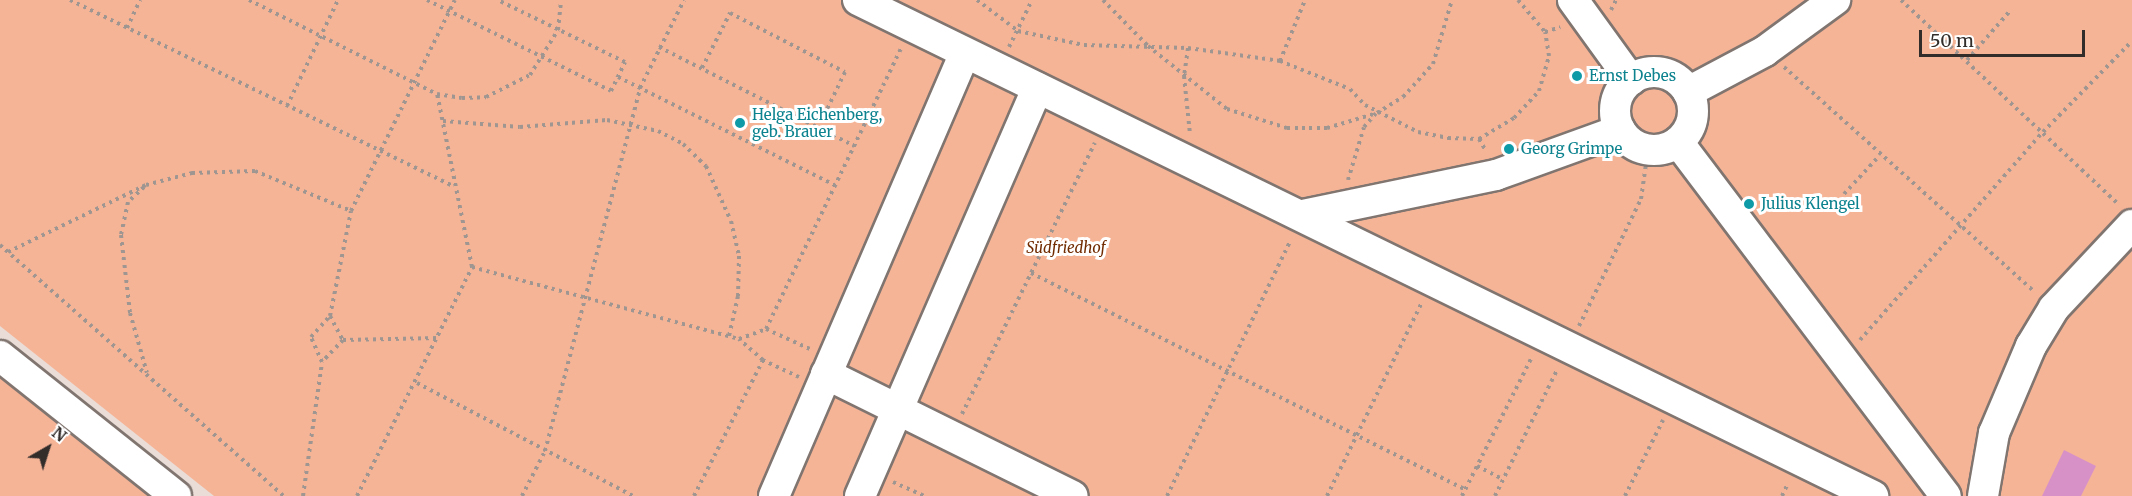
<!DOCTYPE html>
<html>
<head>
<meta charset="utf-8">
<style>
	body { margin:0 }
	#map { position:relative; width:2132px; height:496px; overflow:hidden; background:#eaddd7; font-family:Merriweather,serif }
	div>[style] { position:absolute }
	.green>* { inset:0; background:#f6b497 }
	.building>* { inset:0; background:#d791c7 }
	.path>* { height:4px; margin-top:-2px; transform-origin:0; background:repeating-linear-gradient(90deg,#9f9691 0 3px,transparent 0 7.5px) }
	.roads { filter:drop-shadow(2px 0 #817570) drop-shadow(-2px 0 #817570) drop-shadow(0 2px #817570) drop-shadow(0 -2px #817570) }
	.minor>* { height:30px; margin:-15px; padding:0 15px; transform-origin:15px; border-radius:15px; background:#fff }
	.minor>.ring { margin:-15px; padding:0; box-sizing:content-box; background:none; border:30px solid #fff; border-radius:50% }
	.dots>* { width:16px; height:16px; translate:-50% -50%; box-sizing:border-box; border:3px solid #fff; border-radius:50% }
	span { translate:-50% -50%; white-space:nowrap; text-align:center; line-height:1.15; -webkit-text-stroke:6px #fff; paint-order:stroke }
	.culture-label { font-size:15px; color:#0d838f }
	.left { translate:0 -50%; text-align:left }
	.park-label { font-size:15px; color:#712b00; font-style:italic }
	.north { position:absolute; left:18px; top:418px; width:60px; height:60px; -webkit-text-stroke:4px #fff; paint-order:stroke; rotate:39deg; font-size:16px; font-weight:700; line-height:24px; text-align:center; color:#322d2b }
	.north::after { content:''; display:block; margin:auto; width:21px; height:27px; background:#322d2b; clip-path:polygon(50% 0,100% 100%,50% 72%,0 100%) }
	.scale { position:absolute; left:1919px; top:30px; width:166px; height:27px; box-sizing:border-box; border:3px solid #322d2b; border-top:0; padding-left:8px; font-size:18px; line-height:21px; white-space:nowrap; color:#322d2b; -webkit-text-stroke:4px #fff; paint-order:stroke }
</style>
</head>
<body>
<div id="map">
	<div class="green">
		<div style="clip-path:polygon(0 0,2132px 0,2132px 496px,214px 496px,0 326px)"></div>
		<div style="clip-path:polygon(0 356px,172px 496px,0 496px)"></div>
	</div>
	<div class="building">
		<div style="clip-path:polygon(2064px 450px,2096px 466px,2081px 496px,2042px 496px)"></div>
	</div>
	<div class="path">
		<div style="left:70px;top:0;width:426px;rotate:25.9deg"></div>
		<div style="left:249px;top:0;width:210px;rotate:26.6deg"></div>
		<div style="left:437px;top:94px;width:25px;rotate:9deg"></div>
		<div style="left:462px;top:98px;width:24px;rotate:-2deg"></div>
		<div style="left:486px;top:97px;width:49px;rotate:-26.6deg"></div>
		<div style="left:530px;top:75px;width:53px;rotate:-58.1deg"></div>
		<div style="left:558px;top:30px;width:30px;rotate:-84deg"></div>
		<div style="left:427px;top:0;width:205px;rotate:26.3deg"></div>
		<div style="left:611px;top:91px;width:32px;rotate:-64deg"></div>
		<div style="left:625px;top:62px;width:141px;rotate:-154deg"></div>
		<div style="left:977px;top:0;width:51px;rotate:37.1deg"></div>
		<div style="left:1018px;top:31px;width:67px;rotate:12deg"></div>
		<div style="left:1084px;top:45px;width:104px;rotate:1.7deg"></div>
		<div style="left:1188px;top:48px;width:93px;rotate:8deg"></div>
		<div style="left:1280px;top:61px;width:75px;rotate:21.8deg"></div>
		<div style="left:1350px;top:89px;width:22px;rotate:47deg"></div>
		<div style="left:1365px;top:105px;width:59px;rotate:27deg"></div>
		<div style="left:1418px;top:132px;width:31px;rotate:11deg"></div>
		<div style="left:1448px;top:138px;width:31px;rotate:2deg"></div>
		<div style="left:1479px;top:139px;width:41px;rotate:-31deg"></div>
		<div style="left:1514px;top:118px;width:37px;rotate:-47deg"></div>
		<div style="left:1539px;top:91px;width:36px;rotate:-74deg"></div>
		<div style="left:1549px;top:56px;width:24px;rotate:-99deg"></div>
		<div style="left:1103px;top:0;width:64px;rotate:45.6deg"></div>
		<div style="left:1148px;top:46px;width:101px;rotate:38.6deg"></div>
		<div style="left:1227px;top:109px;width:63px;rotate:17.6deg"></div>
		<div style="left:1287px;top:128px;width:40px"></div>
		<div style="left:1327px;top:128px;width:52px;rotate:-16.7deg"></div>
		<div style="left:1377px;top:113px;width:31px;rotate:-32deg"></div>
		<div style="left:1403px;top:97px;width:45px;rotate:-47.7deg"></div>
		<div style="left:1433px;top:64px;width:67px;rotate:-73.5deg"></div>
		<div style="left:1518px;top:0;width:42px;rotate:49.8deg"></div>
		<div style="left:1545px;top:32px;width:16px;rotate:-18deg"></div>
		<div style="left:1901px;top:0;width:299px;rotate:43.2deg"></div>
		<div style="left:1611px;top:10px;width:11px;rotate:-63deg"></div>
		<div style="left:127px;top:28px;width:31px;rotate:-65deg"></div>
		<div style="left:659px;top:47px;width:219px;rotate:26.9deg"></div>
		<div style="left:1009px;top:47px;width:52px;rotate:-63.9deg"></div>
		<div style="left:1188px;top:48px;width:28px;rotate:98deg"></div>
		<div style="left:1184px;top:76px;width:58px;rotate:84.1deg"></div>
		<div style="left:1967px;top:60px;width:64px;rotate:-48.8deg"></div>
		<div style="left:1280px;top:61px;width:66px;rotate:-67.7deg"></div>
		<div style="left:1784px;top:67px;width:337px;rotate:41.9deg"></div>
		<div style="left:702px;top:68px;width:62px;rotate:-63deg"></div>
		<div style="left:730px;top:13px;width:129px;rotate:27.2deg"></div>
		<div style="left:845px;top:72px;width:62px;rotate:115.7deg"></div>
		<div style="left:618px;top:77px;width:242px;rotate:26.5deg"></div>
		<div style="left:287px;top:106px;width:118px;rotate:-64.3deg"></div>
		<div style="left:443px;top:121px;width:77px;rotate:4.5deg"></div>
		<div style="left:520px;top:127px;width:87px;rotate:-4.6deg"></div>
		<div style="left:607px;top:120px;width:52px;rotate:12.2deg"></div>
		<div style="left:658px;top:131px;width:28px;rotate:27deg"></div>
		<div style="left:683px;top:144px;width:32px;rotate:44deg"></div>
		<div style="left:706px;top:166px;width:60px;rotate:65.6deg"></div>
		<div style="left:731px;top:221px;width:36px;rotate:77deg"></div>
		<div style="left:739px;top:256px;width:40px;rotate:91.4deg"></div>
		<div style="left:738px;top:296px;width:41px;rotate:102.7deg"></div>
		<div style="left:1479px;top:139px;width:14px;rotate:60deg"></div>
		<div style="left:1348px;top:180px;width:55px;rotate:-73.2deg"></div>
		<div style="left:1364px;top:127px;width:18px;rotate:-49deg"></div>
		<div style="left:144px;top:187px;width:22px;rotate:137deg"></div>
		<div style="left:128px;top:202px;width:34px;rotate:102deg"></div>
		<div style="left:121px;top:235px;width:79px;rotate:83.4deg"></div>
		<div style="left:130px;top:313px;width:62px;rotate:74.2deg"></div>
		<div style="left:1844px;top:194px;width:53px;rotate:-47.3deg"></div>
		<div style="left:0;top:245px;width:379px;rotate:41.5deg"></div>
		<div style="left:8px;top:252px;width:153px;rotate:-25.9deg"></div>
		<div style="left:146px;top:185px;width:48px;rotate:-14.6deg"></div>
		<div style="left:192px;top:173px;width:63px;rotate:-1.8deg"></div>
		<div style="left:255px;top:171px;width:104px;rotate:22.6deg"></div>
		<div style="left:472px;top:267px;width:277px;rotate:15.1deg"></div>
		<div style="left:1031px;top:273px;width:485px;rotate:26.5deg"></div>
		<div style="left:330px;top:316px;width:107px;rotate:-78.7deg"></div>
		<div style="left:351px;top:211px;width:235px;rotate:-63.8deg"></div>
		<div style="left:330px;top:316px;width:27px;rotate:62deg"></div>
		<div style="left:343px;top:340px;width:30px;rotate:134deg"></div>
		<div style="left:322px;top:362px;width:27px;rotate:-114deg"></div>
		<div style="left:311px;top:337px;width:28px;rotate:-48deg"></div>
		<div style="left:1579px;top:326px;width:141px;rotate:-64deg"></div>
		<div style="left:1641px;top:199px;width:49px;rotate:-81.9deg"></div>
		<div style="left:766px;top:329px;width:313px;rotate:-64.3deg"></div>
		<div style="left:343px;top:340px;width:95px;rotate:-1.2deg"></div>
		<div style="left:1860px;top:340px;width:277px;rotate:-48.7deg"></div>
		<div style="left:2043px;top:132px;width:127px;rotate:-45.6deg"></div>
		<div style="left:799px;top:377px;width:40px;rotate:-155deg"></div>
		<div style="left:763px;top:360px;width:32px;rotate:-139deg"></div>
		<div style="left:739px;top:339px;width:29px;rotate:-20deg"></div>
		<div style="left:766px;top:329px;width:48px;rotate:24.4deg"></div>
		<div style="left:417px;top:383px;width:244px;rotate:27.6deg"></div>
		<div style="left:962px;top:414px;width:302px;rotate:-63.9deg"></div>
		<div style="left:1477px;top:466px;width:29px;rotate:27deg"></div>
		<div style="left:893px;top:482px;width:34px;rotate:24deg"></div>
		<div style="left:303px;top:496px;width:135px;rotate:-81.9deg"></div>
		<div style="left:357px;top:496px;width:256px;rotate:-63.3deg"></div>
		<div style="left:472px;top:267px;width:177px;rotate:-101.4deg"></div>
		<div style="left:522px;top:496px;width:51px;rotate:-62.9deg"></div>
		<div style="left:545px;top:451px;width:375px;rotate:-75.3deg"></div>
		<div style="left:640px;top:88px;width:98px;rotate:-63.4deg"></div>
		<div style="left:694px;top:496px;width:153px;rotate:-63.1deg"></div>
		<div style="left:1167px;top:496px;width:284px;rotate:-64.2deg"></div>
		<div style="left:1327px;top:496px;width:216px;rotate:-63.9deg"></div>
		<div style="left:1462px;top:496px;width:156px;rotate:-63.3deg"></div>
		<div style="left:1495px;top:496px;width:140px;rotate:-63.8deg"></div>
		<div style="left:1625px;top:496px;width:85px;rotate:-63.4deg"></div>
		<div style="left:1782px;top:496px;width:14px;rotate:-65deg"></div>
	</div>
	<div class="roads">
		<div class="minor">
			<div style="left:858px;top:0;width:1130px;rotate:26.04deg"></div>
			<div style="left:1573px;top:0;width:99px;rotate:54.1deg"></div>
			<div class="ring" style="left:1615px;top:72px;width:48px;height:48px"></div>
			<div style="left:1688px;top:92px;width:87px;rotate:-28deg"></div>
			<div style="left:1765px;top:51px;width:87px;rotate:-36.1deg"></div>
			<div style="left:1678px;top:142px;width:444px;rotate:52.9deg"></div>
			<div style="left:1303px;top:215px;width:197px;rotate:-11.7deg"></div>
			<div style="left:1496px;top:175px;width:132px;rotate:-19.9deg"></div>
			<div style="left:0;top:356px;width:225px;rotate:38.5deg"></div>
			<div style="left:826px;top:374px;width:275px;rotate:26.3deg"></div>
			<div style="left:774px;top:496px;width:482px;rotate:-66.7deg"></div>
			<div style="left:860px;top:496px;width:445px;rotate:-66.5deg"></div>
			<div style="left:1983px;top:496px;width:64px;rotate:-80.1deg"></div>
			<div style="left:1994px;top:433px;width:95px;rotate:-67deg"></div>
			<div style="left:2031px;top:346px;width:44px;rotate:-58.8deg"></div>
			<div style="left:2054px;top:308px;width:114px;rotate:-46.8deg"></div>
		</div>
	</div>
	<div class="dots">
		<div style="left:1577px;top:76px;background:#0f9aa8"></div>
		<div style="left:740px;top:123px;background:#0f9aa8"></div>
		<div style="left:1509px;top:149px;background:#0f9aa8"></div>
		<div style="left:1749px;top:204px;background:#0f9aa8"></div>
	</div>
	<div class="culture-label">
		<span class="left" style="left:1589px;top:76px">Ernst Debes</span>
		<span class="left" style="left:752px;top:123px">Helga Eichenberg,<br>geb. Brauer</span>
		<span class="left" style="left:1521px;top:149px">Georg Grimpe</span>
		<span class="left" style="left:1761px;top:204px">Julius Klengel</span>
	</div>
	<div class="park-label">
		<span style="left:1066px;top:248px">Südfriedhof</span>
	</div>
	<div class="north">N</div>
	<div class="scale">50 m</div>
</div>
</body>
</html>
